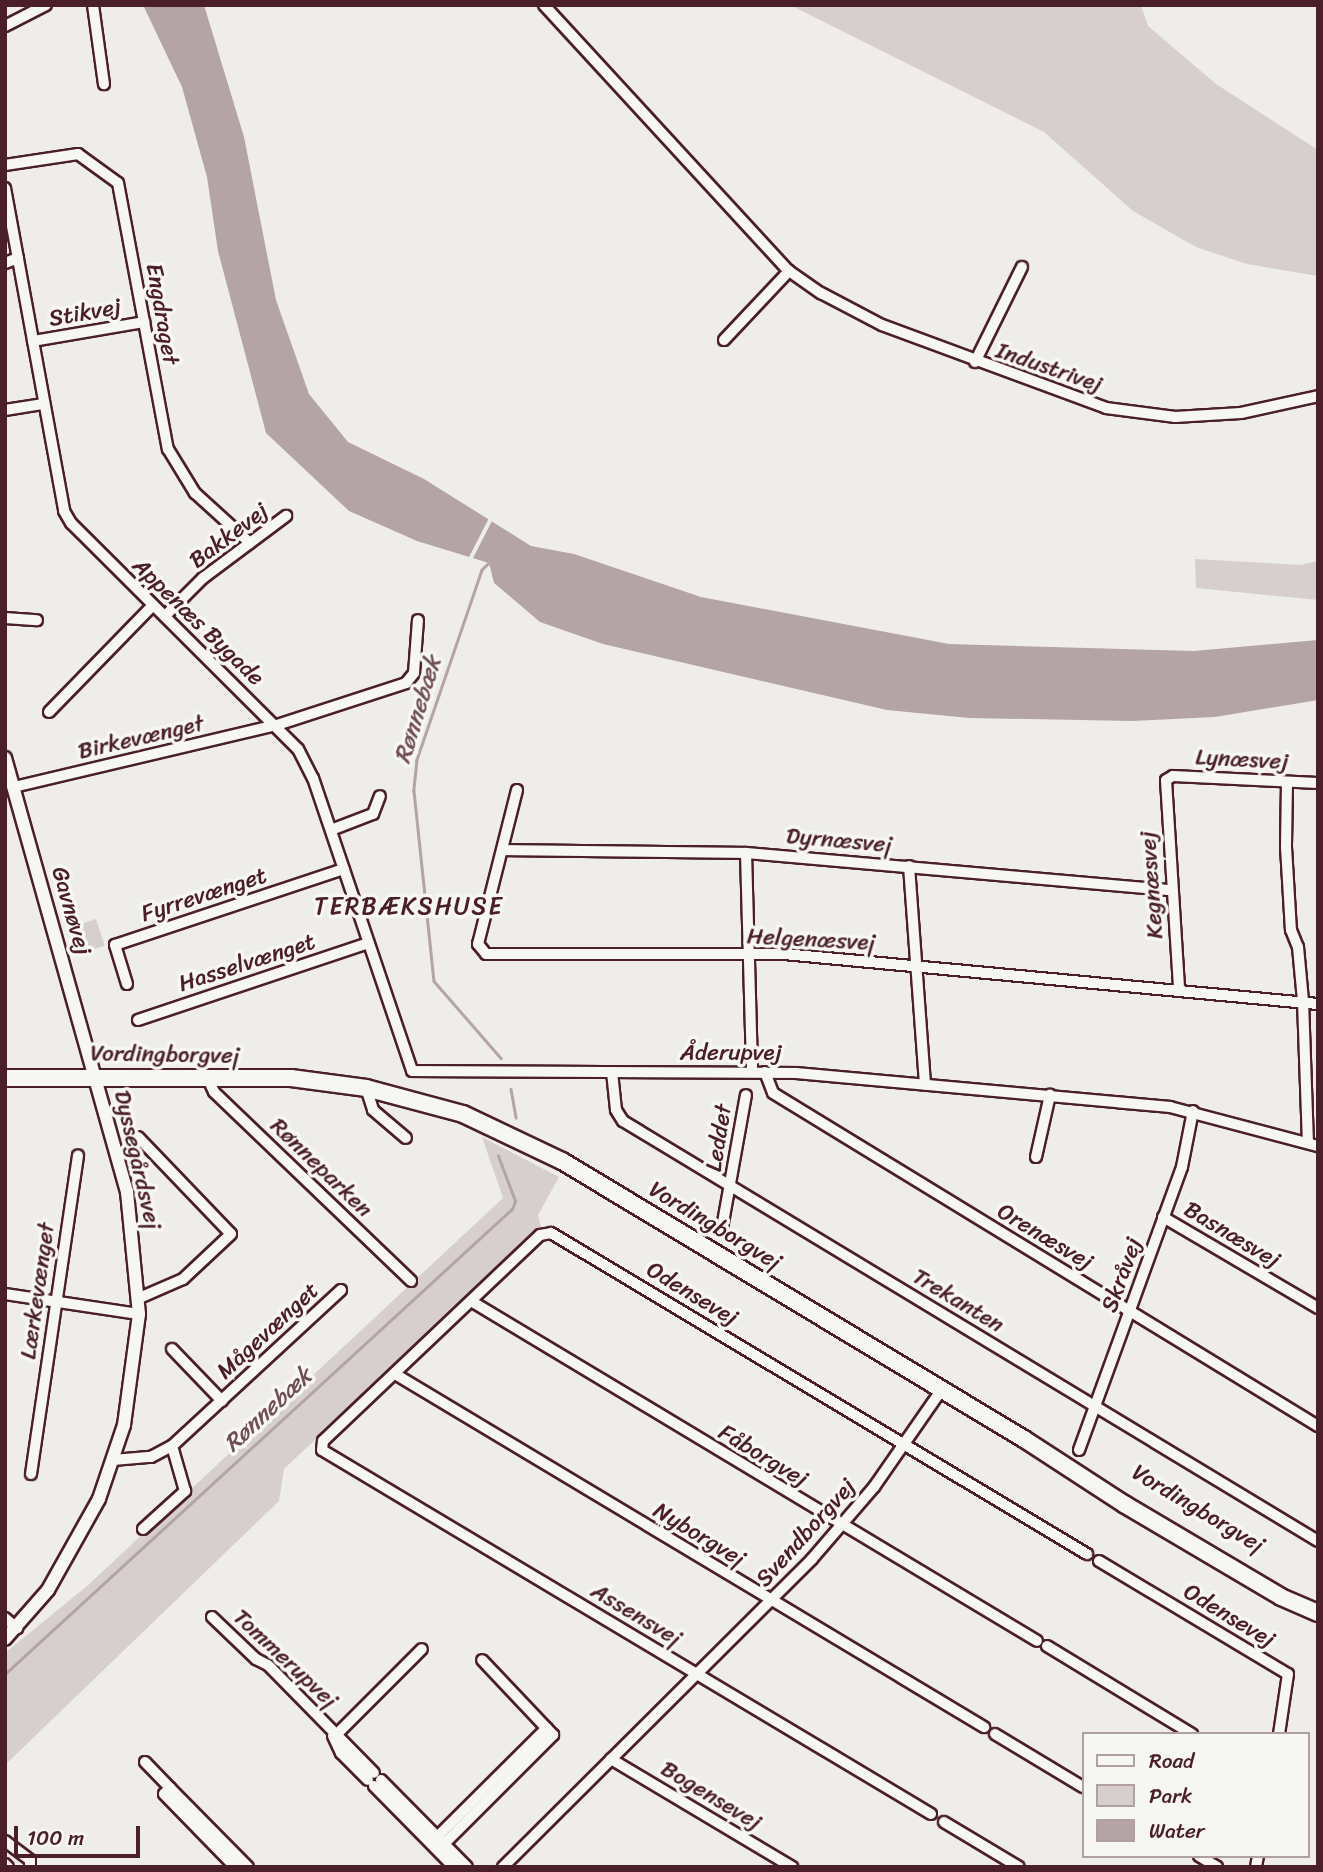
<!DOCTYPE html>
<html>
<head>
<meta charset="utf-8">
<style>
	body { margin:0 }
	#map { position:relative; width:1323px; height:1872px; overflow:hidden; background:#efedea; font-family:Sriracha,sans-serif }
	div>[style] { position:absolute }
	.green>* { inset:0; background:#d7cfce; transform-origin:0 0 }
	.water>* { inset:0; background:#b4a4a5 }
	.pier>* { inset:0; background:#efedea; transform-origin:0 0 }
	.stream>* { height:2.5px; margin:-1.25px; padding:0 1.25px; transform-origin:1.25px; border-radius:1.25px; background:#b4a4a5 }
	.roads { filter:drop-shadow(2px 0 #4a1f2b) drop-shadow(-2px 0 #4a1f2b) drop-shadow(0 2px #4a1f2b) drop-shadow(0 -2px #4a1f2b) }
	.minor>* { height:10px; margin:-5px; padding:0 5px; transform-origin:5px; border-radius:5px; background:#f6f6f2 }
	.tertiary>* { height:12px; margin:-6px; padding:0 6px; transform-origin:6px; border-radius:6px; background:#f6f6f2 }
	.primary>* { height:16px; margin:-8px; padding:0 8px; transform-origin:8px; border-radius:8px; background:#f6f6f2 }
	span { translate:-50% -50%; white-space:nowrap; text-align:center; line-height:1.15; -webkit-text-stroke:7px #f6f6f2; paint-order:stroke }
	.street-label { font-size:23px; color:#4a1f2b }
	.water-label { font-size:24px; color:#6f4e56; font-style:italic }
	.neighbourhood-label { font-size:24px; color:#4a1f2b; letter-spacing:2px }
	.frame { position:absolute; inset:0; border:7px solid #4a1f2b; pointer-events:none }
	.legend { position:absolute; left:1082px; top:1732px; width:228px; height:126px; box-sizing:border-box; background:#f6f6f2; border:2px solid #b1a0a2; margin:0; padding:9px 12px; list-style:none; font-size:21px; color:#4a1f2b }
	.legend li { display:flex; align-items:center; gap:14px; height:35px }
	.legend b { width:35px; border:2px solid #b1a0a2 }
	.scale { position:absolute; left:14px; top:1826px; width:126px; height:32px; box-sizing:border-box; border:4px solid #4a1f2b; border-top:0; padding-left:9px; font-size:21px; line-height:24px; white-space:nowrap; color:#4a1f2b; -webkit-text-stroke:5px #f6f6f2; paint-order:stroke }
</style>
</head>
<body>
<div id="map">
	<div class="green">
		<div style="clip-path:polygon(790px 5px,1141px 5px,1148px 26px,1216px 84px,1318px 150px,1318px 276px,1247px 264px,1196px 247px,1133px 211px,1044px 132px)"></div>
		<div style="clip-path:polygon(1195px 559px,1301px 565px,1318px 561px,1318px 600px,1196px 588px)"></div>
		<div style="left:96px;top:919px;width:28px;height:31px;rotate:72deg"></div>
		<div style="clip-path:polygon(482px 1137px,559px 1177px,538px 1215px,541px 1227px,284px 1469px,279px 1501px,5px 1765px,5px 1653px,87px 1586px,503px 1198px)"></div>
	</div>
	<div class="water">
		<div style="clip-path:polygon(143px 5px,204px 5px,244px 137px,276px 300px,309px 394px,348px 442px,424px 479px,531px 546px,574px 554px,701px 597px,949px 644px,1194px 651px,1318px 640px,1318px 700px,1215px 717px,1132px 721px,969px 718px,887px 710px,603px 644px,540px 622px,494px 583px,489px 563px,417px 541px,349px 511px,266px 433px,218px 251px,207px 177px,182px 87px)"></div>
	</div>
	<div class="pier">
		<div style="left:490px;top:516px;width:4px;height:53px;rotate:27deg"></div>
	</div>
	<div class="stream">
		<div style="left:489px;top:563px;width:10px;rotate:135deg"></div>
		<div style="left:482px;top:570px;width:201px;rotate:108.9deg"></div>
		<div style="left:417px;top:760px;width:31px;rotate:96deg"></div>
		<div style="left:414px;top:791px;width:191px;rotate:84deg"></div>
		<div style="left:434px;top:981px;width:102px;rotate:49deg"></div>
		<div style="left:511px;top:1089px;width:29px;rotate:80deg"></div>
		<div style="left:5px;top:1674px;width:688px;rotate:-42.53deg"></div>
		<div style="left:512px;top:1209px;width:9px;rotate:-69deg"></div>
		<div style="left:515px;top:1201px;width:48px;rotate:-110.7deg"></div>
	</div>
	<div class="roads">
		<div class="minor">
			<div style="left:93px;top:5px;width:80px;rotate:82.1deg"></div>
			<div style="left:544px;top:5px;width:362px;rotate:47.4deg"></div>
			<div style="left:789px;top:271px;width:39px;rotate:35deg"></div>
			<div style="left:821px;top:293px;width:69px;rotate:27.7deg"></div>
			<div style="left:882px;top:325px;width:239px;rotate:20.3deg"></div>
			<div style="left:1106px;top:408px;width:70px;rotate:7.4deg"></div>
			<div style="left:1175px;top:417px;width:66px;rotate:-3.5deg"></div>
			<div style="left:1241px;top:413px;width:79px;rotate:-12.4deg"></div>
			<div style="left:5px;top:26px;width:46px;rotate:-27.1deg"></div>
			<div style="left:5px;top:165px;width:74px;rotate:-8.6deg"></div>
			<div style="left:78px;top:154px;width:49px;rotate:35.9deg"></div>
			<div style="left:118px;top:183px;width:271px;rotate:79.4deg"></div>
			<div style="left:168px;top:449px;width:52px;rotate:58.5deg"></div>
			<div style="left:195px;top:493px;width:74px;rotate:42.3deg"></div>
			<div style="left:5px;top:188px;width:328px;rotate:79.6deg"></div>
			<div style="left:64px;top:511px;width:14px;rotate:60deg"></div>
			<div style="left:71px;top:523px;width:320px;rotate:44.9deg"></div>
			<div style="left:298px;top:749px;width:33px;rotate:63deg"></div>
			<div style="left:313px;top:778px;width:309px;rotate:71.3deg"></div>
			<div style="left:412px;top:1071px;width:384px;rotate:0.3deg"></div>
			<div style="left:796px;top:1073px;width:376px;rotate:5.2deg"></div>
			<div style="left:1170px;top:1107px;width:153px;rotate:14.8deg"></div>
			<div style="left:5px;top:263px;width:14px;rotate:-21deg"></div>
			<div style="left:724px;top:340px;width:95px;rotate:-46.7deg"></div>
			<div style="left:33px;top:341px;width:113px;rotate:-9.7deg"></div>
			<div style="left:975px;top:362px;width:106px;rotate:-63.7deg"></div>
			<div style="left:5px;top:410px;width:39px;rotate:-9deg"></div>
			<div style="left:165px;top:616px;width:54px;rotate:-45deg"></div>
			<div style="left:203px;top:578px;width:104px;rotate:-36.8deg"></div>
			<div style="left:5px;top:618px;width:32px;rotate:4deg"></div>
			<div style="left:49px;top:712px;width:149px;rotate:-45.8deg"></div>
			<div style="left:1287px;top:782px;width:65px;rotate:90.9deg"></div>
			<div style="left:1286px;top:847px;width:83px;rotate:86.6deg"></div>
			<div style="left:1291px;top:930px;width:18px;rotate:68deg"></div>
			<div style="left:1298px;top:947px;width:54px;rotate:84.7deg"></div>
			<div style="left:1303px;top:1001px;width:142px;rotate:88deg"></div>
			<div style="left:14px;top:787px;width:270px;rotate:-13.3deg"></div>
			<div style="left:277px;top:725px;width:136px;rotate:-18deg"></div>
			<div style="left:406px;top:683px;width:13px;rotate:-51deg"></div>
			<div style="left:414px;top:673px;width:53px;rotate:-85.7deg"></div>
			<div style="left:517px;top:790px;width:159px;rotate:104.2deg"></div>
			<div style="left:478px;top:944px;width:13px;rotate:51deg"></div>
			<div style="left:486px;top:954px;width:298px"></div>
			<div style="left:784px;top:954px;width:536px;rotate:5.35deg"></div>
			<div style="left:331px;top:830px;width:45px;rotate:-20.9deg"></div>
			<div style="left:373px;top:814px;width:19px;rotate:-69deg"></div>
			<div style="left:503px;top:850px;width:243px;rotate:0.7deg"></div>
			<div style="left:746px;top:853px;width:427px;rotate:5deg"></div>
			<div style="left:746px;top:853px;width:218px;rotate:88.4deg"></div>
			<div style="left:909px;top:866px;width:219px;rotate:85.8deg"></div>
			<div style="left:127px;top:984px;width:41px;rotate:-107.1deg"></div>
			<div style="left:115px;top:945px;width:241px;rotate:-18.4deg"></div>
			<div style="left:1179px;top:987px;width:207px;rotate:-93.6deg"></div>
			<div style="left:1166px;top:780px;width:8px;rotate:-30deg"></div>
			<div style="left:1173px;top:776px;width:145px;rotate:2.8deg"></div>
			<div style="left:138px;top:1020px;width:243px;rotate:-18.5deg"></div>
			<div style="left:612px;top:1072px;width:38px;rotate:84deg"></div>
			<div style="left:616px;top:1110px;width:13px;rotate:58deg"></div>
			<div style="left:623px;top:1121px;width:812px;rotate:31.15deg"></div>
			<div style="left:765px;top:1072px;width:22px;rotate:69deg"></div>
			<div style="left:773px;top:1093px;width:639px;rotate:31.43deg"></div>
			<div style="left:208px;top:1079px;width:14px;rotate:65deg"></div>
			<div style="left:214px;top:1092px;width:273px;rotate:43.8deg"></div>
			<div style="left:366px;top:1088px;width:23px;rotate:72deg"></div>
			<div style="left:373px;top:1110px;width:43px;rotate:40.3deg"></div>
			<div style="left:138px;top:1137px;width:134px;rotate:46.2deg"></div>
			<div style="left:231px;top:1234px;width:66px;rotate:136.8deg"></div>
			<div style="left:183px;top:1279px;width:48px;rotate:156.6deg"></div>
			<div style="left:1036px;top:1157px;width:64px;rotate:-77.3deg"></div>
			<div style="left:1163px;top:1217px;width:180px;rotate:30.4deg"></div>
			<div style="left:722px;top:1228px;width:135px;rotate:-79.8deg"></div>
			<div style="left:5px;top:1294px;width:135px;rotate:8.5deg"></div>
			<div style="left:471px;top:1301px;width:660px;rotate:30.99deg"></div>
			<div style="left:172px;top:1349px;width:72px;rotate:46.1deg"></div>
			<div style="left:395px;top:1374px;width:687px;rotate:30.94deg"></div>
			<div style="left:1079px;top:1450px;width:301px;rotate:-70deg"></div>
			<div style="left:1182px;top:1167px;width:57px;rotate:-78.9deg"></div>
			<div style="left:113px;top:1460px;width:38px;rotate:-5deg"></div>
			<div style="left:151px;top:1457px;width:24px;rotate:-28deg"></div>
			<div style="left:172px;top:1446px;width:230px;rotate:-42.7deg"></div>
			<div style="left:31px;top:1474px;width:322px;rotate:-81.6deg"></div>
			<div style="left:143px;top:1529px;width:57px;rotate:-42.1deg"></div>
			<div style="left:185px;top:1491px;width:47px;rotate:-106.1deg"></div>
			<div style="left:1099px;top:1561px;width:220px;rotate:30.9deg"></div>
			<div style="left:1288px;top:1674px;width:61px;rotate:98.5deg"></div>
			<div style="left:212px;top:1617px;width:61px;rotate:43.7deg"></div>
			<div style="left:256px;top:1659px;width:13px;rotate:27deg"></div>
			<div style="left:268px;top:1665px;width:151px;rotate:45.5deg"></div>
			<div style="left:5px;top:1618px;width:16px;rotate:40deg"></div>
			<div style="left:1047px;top:1646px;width:170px;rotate:31.3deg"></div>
			<div style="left:995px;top:1734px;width:103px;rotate:31.1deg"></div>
			<div style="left:333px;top:1736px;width:19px;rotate:65deg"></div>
			<div style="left:341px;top:1753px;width:38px;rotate:45deg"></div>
			<div style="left:334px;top:1737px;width:124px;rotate:-45deg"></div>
			<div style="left:611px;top:1759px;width:211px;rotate:30.8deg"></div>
			<div style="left:145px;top:1762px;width:36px;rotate:46deg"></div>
			<div style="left:170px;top:1788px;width:8px;rotate:135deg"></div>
			<div style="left:164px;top:1794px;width:102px;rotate:45.8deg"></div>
			<div style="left:381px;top:1780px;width:122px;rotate:45.3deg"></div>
			<div style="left:374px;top:1786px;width:114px;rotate:45.4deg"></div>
			<div style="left:170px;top:1788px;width:111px;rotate:45.4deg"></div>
			<div style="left:931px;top:1814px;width:709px;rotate:-149.13deg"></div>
			<div style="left:322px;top:1450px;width:9px;rotate:-84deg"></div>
			<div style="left:323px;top:1441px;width:299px;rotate:-43.5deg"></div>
			<div style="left:540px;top:1235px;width:11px;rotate:-10deg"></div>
			<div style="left:551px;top:1233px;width:625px;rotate:30.92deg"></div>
			<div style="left:944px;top:1822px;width:87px;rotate:31deg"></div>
			<div style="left:5px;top:1841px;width:31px;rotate:37deg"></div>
			<div style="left:30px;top:1860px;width:7px;rotate:90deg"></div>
			<div style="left:431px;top:1843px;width:163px;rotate:-44.8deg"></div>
			<div style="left:438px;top:1850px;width:163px;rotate:-45deg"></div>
			<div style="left:553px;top:1735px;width:103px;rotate:-133.4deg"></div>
			<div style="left:1199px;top:1856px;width:21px;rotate:31deg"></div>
			<div style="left:5px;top:1864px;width:4px;rotate:45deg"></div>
			<div style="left:503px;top:1867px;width:436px;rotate:-44.9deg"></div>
			<div style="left:812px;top:1559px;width:95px;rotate:-49.3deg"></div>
			<div style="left:874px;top:1487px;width:119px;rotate:-55.2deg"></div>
			<div style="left:1256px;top:1867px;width:11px;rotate:-80deg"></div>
		</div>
		<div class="tertiary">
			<div style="left:5px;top:758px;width:451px;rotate:74.3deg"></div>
			<div style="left:127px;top:1192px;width:123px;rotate:84.4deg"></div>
			<div style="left:139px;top:1314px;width:112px;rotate:97.7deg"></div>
			<div style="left:124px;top:1425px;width:78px;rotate:108.7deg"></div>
			<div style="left:99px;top:1499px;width:104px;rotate:119.3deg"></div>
			<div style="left:48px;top:1590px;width:65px;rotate:131.3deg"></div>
		</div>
		<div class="primary">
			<div style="left:5px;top:1078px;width:286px"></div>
			<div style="left:291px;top:1078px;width:76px;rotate:7.6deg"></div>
			<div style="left:366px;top:1088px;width:100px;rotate:15deg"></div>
			<div style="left:463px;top:1114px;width:110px;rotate:25.4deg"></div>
			<div style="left:562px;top:1161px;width:539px;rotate:31.04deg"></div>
			<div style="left:1024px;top:1439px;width:119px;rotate:33deg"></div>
			<div style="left:1124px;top:1504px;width:182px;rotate:30.6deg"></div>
			<div style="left:1281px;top:1597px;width:40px;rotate:23.4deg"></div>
		</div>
	</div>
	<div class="street-label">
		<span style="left:85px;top:313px;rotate:-10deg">Stikvej</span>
		<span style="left:162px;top:314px;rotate:80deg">Engdraget</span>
		<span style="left:1049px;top:368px;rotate:19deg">Industrivej</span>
		<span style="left:229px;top:536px;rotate:-37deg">Bakkevej</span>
		<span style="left:198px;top:622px;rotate:44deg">Appenæs Bygade</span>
		<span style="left:141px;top:738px;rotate:-13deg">Birkevænget</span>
		<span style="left:1242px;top:760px;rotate:3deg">Lynæsvej</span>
		<span style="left:839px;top:841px;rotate:5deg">Dyrnæsvej</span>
		<span style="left:1152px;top:885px;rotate:-94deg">Kegnæsvej</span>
		<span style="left:204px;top:895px;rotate:-18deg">Fyrrevænget</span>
		<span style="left:71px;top:911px;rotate:74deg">Gavnøvej</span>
		<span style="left:811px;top:940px;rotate:3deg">Helgenæsvej</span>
		<span style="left:247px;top:963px;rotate:-18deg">Hasselvænget</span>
		<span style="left:731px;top:1053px">Åderupvej</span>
		<span style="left:165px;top:1055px;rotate:1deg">Vordingborgvej</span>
		<span style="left:719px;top:1138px;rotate:-81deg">Leddet</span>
		<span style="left:137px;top:1160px;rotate:77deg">Dyssegårdsvej</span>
		<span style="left:321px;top:1168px;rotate:44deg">Rønneparken</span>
		<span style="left:715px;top:1226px;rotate:31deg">Vordingborgvej</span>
		<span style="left:1232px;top:1235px;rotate:31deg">Basnæsvej</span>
		<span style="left:1045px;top:1237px;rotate:31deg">Orenæsvej</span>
		<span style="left:1122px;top:1275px;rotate:-70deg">Skråvej</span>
		<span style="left:38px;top:1291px;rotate:-82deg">Lærkevænget</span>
		<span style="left:692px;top:1294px;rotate:31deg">Odensevej</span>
		<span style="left:958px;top:1301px;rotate:31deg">Trekanten</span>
		<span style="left:268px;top:1331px;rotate:-43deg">Mågevænget</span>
		<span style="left:763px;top:1456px;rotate:31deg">Fåborgvej</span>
		<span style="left:1198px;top:1509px;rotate:31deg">Vordingborgvej</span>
		<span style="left:806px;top:1533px;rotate:-48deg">Svendborgvej</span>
		<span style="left:699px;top:1535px;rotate:31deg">Nyborgvej</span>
		<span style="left:636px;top:1615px;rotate:31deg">Assensvej</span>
		<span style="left:1229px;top:1616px;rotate:31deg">Odensevej</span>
		<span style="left:285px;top:1659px;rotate:43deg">Tommerupvej</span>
		<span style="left:711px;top:1796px;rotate:31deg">Bogensevej</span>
	</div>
	<div class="water-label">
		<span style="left:418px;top:710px;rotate:-73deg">Rønnebæk</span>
		<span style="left:268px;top:1410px;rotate:-43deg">Rønnebæk</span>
	</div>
	<div class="neighbourhood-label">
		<span style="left:409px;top:907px">TERBÆKSHUSE</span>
	</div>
	<div class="frame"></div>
	<ul class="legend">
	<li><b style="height:9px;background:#f6f6f2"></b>Road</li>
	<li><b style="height:19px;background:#d7cfce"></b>Park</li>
	<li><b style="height:19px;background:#b4a4a5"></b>Water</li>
	</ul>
	<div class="scale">100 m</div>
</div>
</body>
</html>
